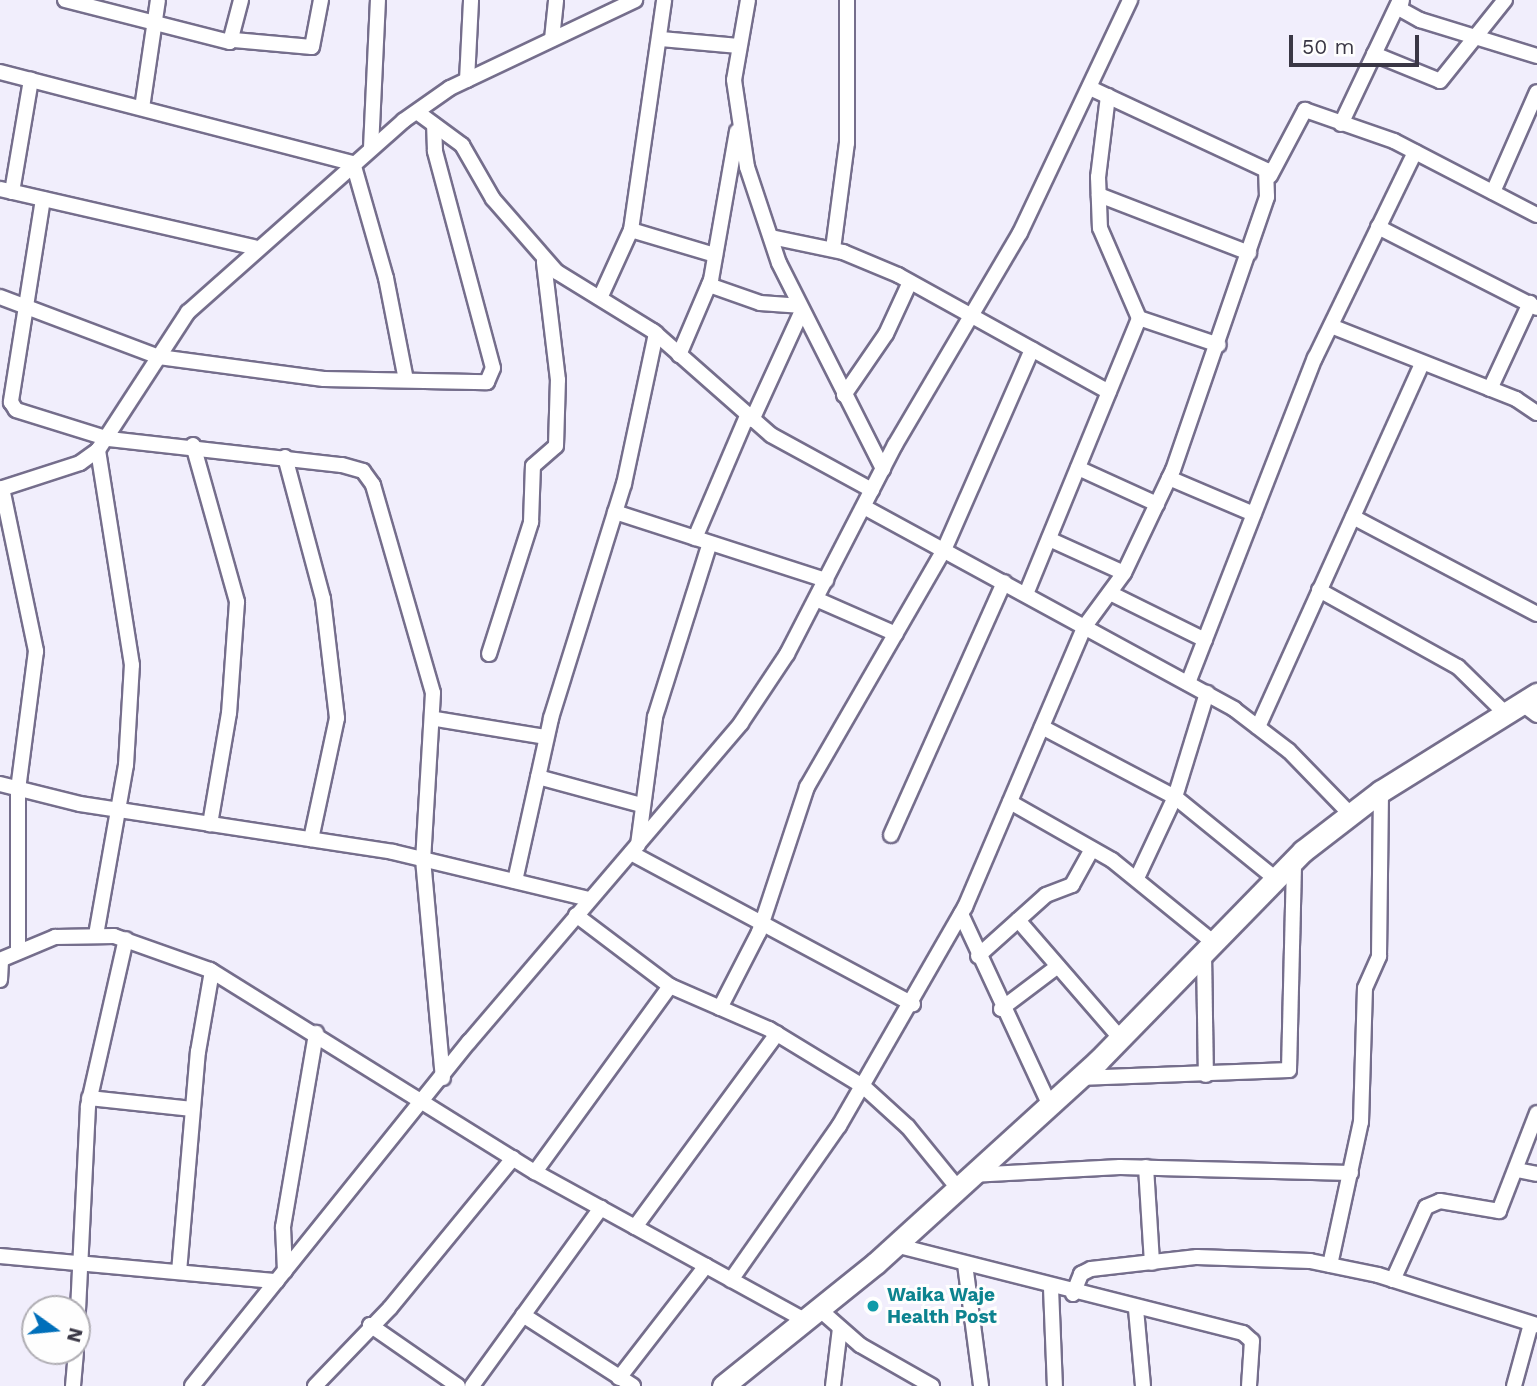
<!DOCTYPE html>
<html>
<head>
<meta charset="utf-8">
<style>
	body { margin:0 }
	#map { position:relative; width:1537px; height:1386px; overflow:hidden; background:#f1eefc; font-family:"Work Sans",sans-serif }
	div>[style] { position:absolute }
	.roads { filter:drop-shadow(2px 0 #756e8c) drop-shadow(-2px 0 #756e8c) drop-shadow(0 2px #756e8c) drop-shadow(0 -2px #756e8c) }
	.street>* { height:14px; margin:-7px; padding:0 7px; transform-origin:7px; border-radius:7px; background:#fff }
	.secondary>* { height:21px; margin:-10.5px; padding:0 10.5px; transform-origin:10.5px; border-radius:10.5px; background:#fff }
	.dots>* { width:19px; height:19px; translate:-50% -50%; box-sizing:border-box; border:4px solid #fefefe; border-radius:50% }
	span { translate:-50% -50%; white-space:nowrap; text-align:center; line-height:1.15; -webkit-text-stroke:6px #fefefe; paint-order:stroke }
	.culture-label { font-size:19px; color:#0d838f; font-weight:700 }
	.left { translate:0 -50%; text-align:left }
	.north { position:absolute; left:21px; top:1295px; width:70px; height:70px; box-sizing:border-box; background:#fefefe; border:2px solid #b0aeb4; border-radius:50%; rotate:105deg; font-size:19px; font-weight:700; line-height:28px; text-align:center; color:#3a3745 }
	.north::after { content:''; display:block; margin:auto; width:24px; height:32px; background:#006fba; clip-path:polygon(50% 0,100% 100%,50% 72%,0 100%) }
	.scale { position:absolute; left:1289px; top:35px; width:130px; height:32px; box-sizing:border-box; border:4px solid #3a3745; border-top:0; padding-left:9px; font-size:21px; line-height:24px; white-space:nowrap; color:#3a3745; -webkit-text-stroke:5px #fefefe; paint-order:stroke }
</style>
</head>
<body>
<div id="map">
	<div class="roads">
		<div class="street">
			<div style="left:65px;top:0;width:170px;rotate:14.3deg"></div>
			<div style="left:230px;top:42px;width:43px;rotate:-75.3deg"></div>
			<div style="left:748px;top:0;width:81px;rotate:99.9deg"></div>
			<div style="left:734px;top:80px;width:88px;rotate:81.5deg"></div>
			<div style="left:747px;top:167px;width:101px;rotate:71.6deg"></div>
			<div style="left:779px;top:263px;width:231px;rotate:63.2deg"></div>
			<div style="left:1402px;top:0;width:9px;rotate:103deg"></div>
			<div style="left:1400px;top:9px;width:23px;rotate:29deg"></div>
			<div style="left:1420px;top:20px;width:122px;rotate:17.1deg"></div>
			<div style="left:552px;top:39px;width:39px;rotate:-84deg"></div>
			<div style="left:661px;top:39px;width:78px;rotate:5.1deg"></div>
			<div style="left:234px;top:40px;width:78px;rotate:5.1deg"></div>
			<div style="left:312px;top:47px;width:48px;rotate:-79.2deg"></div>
			<div style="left:1374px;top:54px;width:71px;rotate:22.2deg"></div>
			<div style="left:1440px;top:81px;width:104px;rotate:-51.3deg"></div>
			<div style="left:0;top:72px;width:365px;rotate:14.5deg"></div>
			<div style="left:353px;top:163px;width:120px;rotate:74deg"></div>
			<div style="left:386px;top:278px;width:104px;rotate:78.9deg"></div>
			<div style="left:467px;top:80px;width:80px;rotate:-87.1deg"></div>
			<div style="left:1108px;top:96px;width:82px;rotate:97deg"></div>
			<div style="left:1098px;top:177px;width:51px;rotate:87.8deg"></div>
			<div style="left:1100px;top:228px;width:98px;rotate:66.6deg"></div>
			<div style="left:142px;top:108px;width:109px;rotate:-81.6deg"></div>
			<div style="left:417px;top:112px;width:56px;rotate:36.3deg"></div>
			<div style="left:462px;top:145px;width:62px;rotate:60.1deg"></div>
			<div style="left:493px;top:199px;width:97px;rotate:48.8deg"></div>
			<div style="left:557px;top:272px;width:113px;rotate:31.6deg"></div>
			<div style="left:653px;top:331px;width:157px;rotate:41.4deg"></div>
			<div style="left:771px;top:435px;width:115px;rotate:28.6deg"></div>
			<div style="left:1341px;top:124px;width:137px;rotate:-64.6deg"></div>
			<div style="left:371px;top:148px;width:148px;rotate:-87.3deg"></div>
			<div style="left:1270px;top:176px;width:75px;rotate:-62.1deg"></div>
			<div style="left:1305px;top:110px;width:94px;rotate:19.2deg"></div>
			<div style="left:1394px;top:141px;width:161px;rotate:27.4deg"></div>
			<div style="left:0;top:189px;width:261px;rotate:12.9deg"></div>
			<div style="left:12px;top:192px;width:114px;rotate:-80.4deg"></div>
			<div style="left:1493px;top:192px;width:109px;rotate:-66.3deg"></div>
			<div style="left:1099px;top:195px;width:161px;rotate:21.1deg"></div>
			<div style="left:43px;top:199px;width:206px;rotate:99deg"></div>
			<div style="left:11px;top:402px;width:9px;rotate:58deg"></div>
			<div style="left:16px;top:410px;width:97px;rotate:17.3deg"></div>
			<div style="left:109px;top:439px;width:234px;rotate:6.4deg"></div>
			<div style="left:342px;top:465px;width:22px;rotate:16deg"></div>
			<div style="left:363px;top:471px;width:17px;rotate:54deg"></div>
			<div style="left:373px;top:485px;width:216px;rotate:73.9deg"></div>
			<div style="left:433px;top:693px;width:166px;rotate:93.4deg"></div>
			<div style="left:423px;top:859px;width:220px;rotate:84.8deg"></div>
			<div style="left:1378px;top:227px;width:178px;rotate:27deg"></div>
			<div style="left:631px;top:230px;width:88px;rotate:16.6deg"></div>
			<div style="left:771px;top:237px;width:74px;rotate:11.8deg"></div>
			<div style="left:843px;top:252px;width:60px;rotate:22.7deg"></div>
			<div style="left:898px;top:275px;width:241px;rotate:29deg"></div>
			<div style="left:833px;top:249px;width:107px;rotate:-82.5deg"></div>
			<div style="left:847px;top:143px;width:143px;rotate:-90deg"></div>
			<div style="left:709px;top:285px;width:54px;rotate:19.4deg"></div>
			<div style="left:760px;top:303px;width:39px;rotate:4deg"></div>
			<div style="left:0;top:297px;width:170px;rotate:20.7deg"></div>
			<div style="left:159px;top:357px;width:166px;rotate:7.6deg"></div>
			<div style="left:324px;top:379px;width:163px;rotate:1.1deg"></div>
			<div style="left:487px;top:382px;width:15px;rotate:-67deg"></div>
			<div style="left:493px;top:368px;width:225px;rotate:-105deg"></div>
			<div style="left:435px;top:151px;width:26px;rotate:-92deg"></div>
			<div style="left:600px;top:298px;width:75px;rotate:-65.5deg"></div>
			<div style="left:631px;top:230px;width:232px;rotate:-81.8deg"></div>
			<div style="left:1331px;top:326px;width:199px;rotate:21.5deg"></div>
			<div style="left:1516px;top:399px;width:25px;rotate:34deg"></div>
			<div style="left:679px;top:355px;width:82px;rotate:-66.9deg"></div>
			<div style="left:711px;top:280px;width:151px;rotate:-80.1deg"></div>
			<div style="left:1490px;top:389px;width:95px;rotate:-65.1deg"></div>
			<div style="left:844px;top:395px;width:74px;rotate:-55.5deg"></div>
			<div style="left:886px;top:334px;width:57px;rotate:-65.2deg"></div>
			<div style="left:752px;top:420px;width:120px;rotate:-65.4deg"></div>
			<div style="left:193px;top:445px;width:163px;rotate:74.3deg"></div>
			<div style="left:237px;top:602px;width:111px;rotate:94.1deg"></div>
			<div style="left:229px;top:713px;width:113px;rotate:99.7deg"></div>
			<div style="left:285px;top:457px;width:147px;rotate:75deg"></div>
			<div style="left:323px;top:599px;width:120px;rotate:83.3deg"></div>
			<div style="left:337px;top:718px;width:124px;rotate:102.1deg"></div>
			<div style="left:1078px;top:468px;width:87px;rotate:24.5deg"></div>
			<div style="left:1169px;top:478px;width:92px;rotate:23deg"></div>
			<div style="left:2px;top:488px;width:167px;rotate:78.2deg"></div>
			<div style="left:36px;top:651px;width:139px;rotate:97.4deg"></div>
			<div style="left:18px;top:789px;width:162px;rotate:90deg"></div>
			<div style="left:0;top:489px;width:84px;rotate:-18deg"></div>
			<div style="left:80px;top:463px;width:22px;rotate:-36deg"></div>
			<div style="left:98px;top:450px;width:165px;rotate:-56.9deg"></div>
			<div style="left:188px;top:312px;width:288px;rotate:-41.6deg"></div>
			<div style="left:403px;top:121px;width:57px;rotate:-35.1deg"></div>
			<div style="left:450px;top:88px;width:205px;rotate:-25.4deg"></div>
			<div style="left:864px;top:507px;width:422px;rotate:28.6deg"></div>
			<div style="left:1234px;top:709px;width:69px;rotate:37.4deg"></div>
			<div style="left:1289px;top:751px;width:88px;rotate:45.9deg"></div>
			<div style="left:615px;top:512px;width:222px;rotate:17.9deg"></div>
			<div style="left:1353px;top:517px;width:208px;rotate:27.8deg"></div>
			<div style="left:695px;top:538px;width:133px;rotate:-66.9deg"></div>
			<div style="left:1049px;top:539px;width:82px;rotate:24.4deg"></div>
			<div style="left:1319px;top:590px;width:159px;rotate:29deg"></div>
			<div style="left:1458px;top:667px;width:70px;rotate:44.4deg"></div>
			<div style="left:1110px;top:593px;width:106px;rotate:26.3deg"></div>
			<div style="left:1026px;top:594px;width:298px;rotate:-67.7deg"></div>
			<div style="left:1139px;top:318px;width:84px;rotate:18.6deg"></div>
			<div style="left:816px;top:599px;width:87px;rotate:23.6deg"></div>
			<div style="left:489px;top:654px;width:139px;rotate:-72.3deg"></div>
			<div style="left:531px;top:522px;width:56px;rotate:-88deg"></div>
			<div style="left:533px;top:466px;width:30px;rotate:-41deg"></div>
			<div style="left:556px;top:446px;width:66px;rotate:-88.3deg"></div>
			<div style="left:558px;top:380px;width:119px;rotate:-96.8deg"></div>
			<div style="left:1188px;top:683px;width:349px;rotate:-68.7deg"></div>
			<div style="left:1315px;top:358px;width:229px;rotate:-64.1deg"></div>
			<div style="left:1525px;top:706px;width:15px;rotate:37deg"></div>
			<div style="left:436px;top:719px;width:111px;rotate:9.3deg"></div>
			<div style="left:1042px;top:727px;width:150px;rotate:27.8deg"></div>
			<div style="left:1175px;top:797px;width:130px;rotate:39.1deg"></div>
			<div style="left:1258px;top:727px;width:398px;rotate:-65.7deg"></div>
			<div style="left:538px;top:777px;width:108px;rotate:15.1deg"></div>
			<div style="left:0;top:784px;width:82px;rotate:14deg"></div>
			<div style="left:80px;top:804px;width:317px;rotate:8.7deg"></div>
			<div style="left:393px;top:852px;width:202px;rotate:13.5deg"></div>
			<div style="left:1010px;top:802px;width:117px;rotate:29.6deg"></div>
			<div style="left:1112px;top:860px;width:132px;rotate:39.1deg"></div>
			<div style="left:891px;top:835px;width:277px;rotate:-65.9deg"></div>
			<div style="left:638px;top:845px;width:129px;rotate:-82.4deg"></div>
			<div style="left:655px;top:717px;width:182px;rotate:-72.5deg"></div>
			<div style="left:631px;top:853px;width:320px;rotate:28.2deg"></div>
			<div style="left:1137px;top:878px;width:89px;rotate:-64.9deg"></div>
			<div style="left:1175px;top:797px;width:109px;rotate:-72.9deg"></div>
			<div style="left:515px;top:881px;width:167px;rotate:-77.5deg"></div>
			<div style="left:551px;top:718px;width:245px;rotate:-72.7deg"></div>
			<div style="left:624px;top:484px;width:154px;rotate:-78deg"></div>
			<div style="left:961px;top:914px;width:209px;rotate:65.1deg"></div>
			<div style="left:576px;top:915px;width:118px;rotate:37.1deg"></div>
			<div style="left:670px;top:986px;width:108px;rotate:23.5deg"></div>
			<div style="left:769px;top:1029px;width:111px;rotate:31.4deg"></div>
			<div style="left:864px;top:1087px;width:59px;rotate:42.3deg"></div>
			<div style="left:908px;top:1127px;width:77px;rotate:50.8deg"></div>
			<div style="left:1018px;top:920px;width:157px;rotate:49.1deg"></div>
			<div style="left:96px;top:935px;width:173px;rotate:-80deg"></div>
			<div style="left:126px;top:765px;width:100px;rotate:-86.6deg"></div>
			<div style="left:132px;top:665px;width:218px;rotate:-99deg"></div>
			<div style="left:1204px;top:953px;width:122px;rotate:89.1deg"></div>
			<div style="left:978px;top:956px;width:91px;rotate:-41.9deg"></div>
			<div style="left:1046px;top:895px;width:28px;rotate:-21deg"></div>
			<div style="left:1072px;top:885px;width:41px;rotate:-60.9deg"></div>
			<div style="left:0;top:960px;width:60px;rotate:-22.7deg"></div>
			<div style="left:55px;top:937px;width:59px;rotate:-1deg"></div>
			<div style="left:114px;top:936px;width:102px;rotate:19.5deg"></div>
			<div style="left:210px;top:970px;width:383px;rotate:31.9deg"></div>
			<div style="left:535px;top:1172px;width:309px;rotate:28.8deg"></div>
			<div style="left:0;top:980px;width:20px;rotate:-87deg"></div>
			<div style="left:720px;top:1008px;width:85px;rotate:-62.8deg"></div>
			<div style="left:759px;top:932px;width:153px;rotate:-71.7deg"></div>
			<div style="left:807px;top:787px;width:274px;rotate:-60deg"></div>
			<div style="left:944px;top:550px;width:219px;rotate:-66.3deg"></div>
			<div style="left:1001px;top:1009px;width:71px;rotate:-37deg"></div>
			<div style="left:1079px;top:1078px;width:210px;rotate:-2.2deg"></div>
			<div style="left:1289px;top:1070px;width:210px;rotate:-88.6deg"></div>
			<div style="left:89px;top:1098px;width:104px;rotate:6.1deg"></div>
			<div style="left:1146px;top:1167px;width:96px;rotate:86.4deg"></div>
			<div style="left:1517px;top:1170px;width:20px;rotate:11deg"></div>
			<div style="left:535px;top:1172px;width:230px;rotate:-54deg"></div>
			<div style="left:971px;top:1175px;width:149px;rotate:-3.1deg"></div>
			<div style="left:1120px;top:1167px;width:231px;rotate:1.5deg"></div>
			<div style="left:635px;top:1227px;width:240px;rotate:-53.7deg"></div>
			<div style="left:895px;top:1245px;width:359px;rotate:14.2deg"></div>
			<div style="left:1243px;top:1333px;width:12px;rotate:42deg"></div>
			<div style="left:1252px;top:1341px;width:45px;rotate:93.8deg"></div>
			<div style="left:0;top:1256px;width:278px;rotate:5.2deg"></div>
			<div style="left:965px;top:1264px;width:123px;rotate:82.5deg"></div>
			<div style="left:1330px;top:1265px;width:146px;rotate:-77.8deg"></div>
			<div style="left:1361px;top:1122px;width:134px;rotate:-88.3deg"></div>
			<div style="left:1365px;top:988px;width:35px;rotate:-66deg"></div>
			<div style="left:1379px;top:956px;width:165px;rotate:-89.3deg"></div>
			<div style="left:285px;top:1271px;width:44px;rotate:-92.6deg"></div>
			<div style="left:283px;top:1227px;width:197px;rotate:-80.3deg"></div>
			<div style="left:179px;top:1272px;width:221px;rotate:-85.1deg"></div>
			<div style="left:198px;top:1052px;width:82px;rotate:-80.2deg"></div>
			<div style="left:731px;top:1280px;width:188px;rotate:-55deg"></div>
			<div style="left:839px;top:1126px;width:253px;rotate:-60.1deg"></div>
			<div style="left:965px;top:907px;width:306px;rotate:-66.9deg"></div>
			<div style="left:1085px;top:626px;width:66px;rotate:-53.7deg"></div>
			<div style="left:1124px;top:573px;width:114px;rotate:-64.6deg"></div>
			<div style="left:1173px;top:470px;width:289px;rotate:-71deg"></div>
			<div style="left:1267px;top:197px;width:27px;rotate:-92deg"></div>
			<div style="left:1266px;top:170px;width:194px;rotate:-155deg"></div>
			<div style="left:1393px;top:1280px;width:80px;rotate:-65.7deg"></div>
			<div style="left:1426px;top:1207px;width:15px;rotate:-23deg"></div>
			<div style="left:1440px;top:1201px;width:60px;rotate:9.6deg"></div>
			<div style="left:1499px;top:1211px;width:105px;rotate:-68.8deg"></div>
			<div style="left:1051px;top:1288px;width:98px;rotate:87.7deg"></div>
			<div style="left:1073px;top:1294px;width:22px;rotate:-68deg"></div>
			<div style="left:1081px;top:1274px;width:11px;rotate:-27deg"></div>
			<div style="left:1091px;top:1269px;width:107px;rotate:-6.5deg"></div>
			<div style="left:1197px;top:1257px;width:113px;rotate:2deg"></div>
			<div style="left:1310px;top:1261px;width:69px;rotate:11.6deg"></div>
			<div style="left:1378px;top:1275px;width:167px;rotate:17.5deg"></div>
			<div style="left:819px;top:1309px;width:55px;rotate:41.3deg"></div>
			<div style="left:860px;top:1345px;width:83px;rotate:29.7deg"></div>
			<div style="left:1136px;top:1309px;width:77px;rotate:84.8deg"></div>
			<div style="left:523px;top:1315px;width:131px;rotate:32.8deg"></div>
			<div style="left:370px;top:1325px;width:107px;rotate:34.7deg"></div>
			<div style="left:77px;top:1331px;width:225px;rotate:-87.2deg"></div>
			<div style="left:88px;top:1106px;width:171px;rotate:-77.2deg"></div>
			<div style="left:619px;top:1378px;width:142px;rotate:-52.2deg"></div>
			<div style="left:73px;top:1386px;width:35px;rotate:-85deg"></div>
			<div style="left:192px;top:1386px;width:442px;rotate:-51.2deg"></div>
			<div style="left:469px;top:1042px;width:419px;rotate:-49.5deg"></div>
			<div style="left:741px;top:723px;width:83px;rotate:-56.3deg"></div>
			<div style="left:787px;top:654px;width:235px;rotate:-62.7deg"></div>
			<div style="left:895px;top:445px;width:246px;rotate:-59.5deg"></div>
			<div style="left:1020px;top:233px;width:258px;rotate:-64.7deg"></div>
			<div style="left:315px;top:1386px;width:108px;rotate:-46.1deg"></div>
			<div style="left:390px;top:1308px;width:194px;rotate:-50.6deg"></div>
			<div style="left:472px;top:1386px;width:220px;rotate:-54.1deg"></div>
			<div style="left:833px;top:1386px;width:58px;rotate:-83.1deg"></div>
			<div style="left:1514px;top:1386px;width:64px;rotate:-74.7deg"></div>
		</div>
		<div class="secondary">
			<div style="left:723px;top:1386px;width:196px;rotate:-38.8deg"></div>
			<div style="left:876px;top:1263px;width:300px;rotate:-42.3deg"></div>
			<div style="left:1098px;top:1061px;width:293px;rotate:-45.7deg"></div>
			<div style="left:1303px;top:851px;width:98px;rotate:-37.6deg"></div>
			<div style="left:1381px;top:791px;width:184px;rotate:-31.9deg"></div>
		</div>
	</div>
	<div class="dots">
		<div style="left:873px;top:1306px;background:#0f9aa8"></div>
	</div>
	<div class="culture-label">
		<span class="left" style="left:887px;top:1306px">Waika Waje<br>Health Post</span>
	</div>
	<div class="north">N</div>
	<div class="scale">50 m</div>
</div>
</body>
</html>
